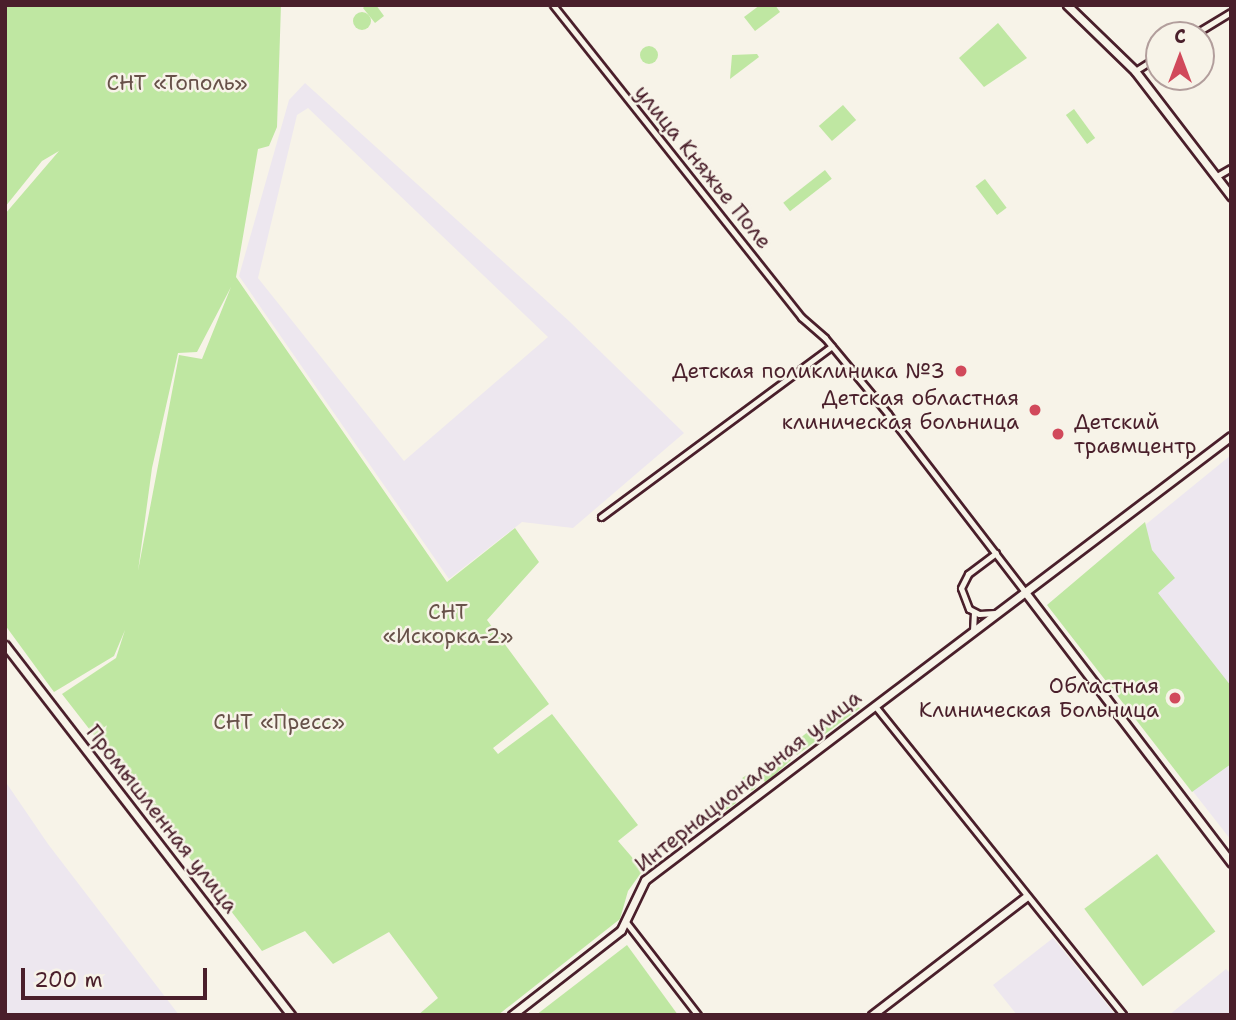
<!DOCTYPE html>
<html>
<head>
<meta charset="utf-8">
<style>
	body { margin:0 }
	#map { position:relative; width:1236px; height:1020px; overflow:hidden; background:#f7f3e8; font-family:"Shantell Sans",sans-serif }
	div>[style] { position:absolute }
	.built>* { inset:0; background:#ede7ef }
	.green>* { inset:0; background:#bfe7a2; transform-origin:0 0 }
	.round { border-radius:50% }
	.roads { filter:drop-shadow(2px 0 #4a1f2b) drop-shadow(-2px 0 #4a1f2b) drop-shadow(0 2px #4a1f2b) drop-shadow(0 -2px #4a1f2b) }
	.street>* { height:5px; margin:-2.5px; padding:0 2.5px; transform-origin:2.5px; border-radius:2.5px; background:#f7f3e8 }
	.secondary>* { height:7px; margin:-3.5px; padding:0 3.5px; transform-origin:3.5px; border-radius:3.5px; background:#f7f3e8 }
	.dots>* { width:19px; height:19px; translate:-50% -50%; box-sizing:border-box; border:4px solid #f7f3e8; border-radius:50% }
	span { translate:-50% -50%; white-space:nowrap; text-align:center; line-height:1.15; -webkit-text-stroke:5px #f7f3e8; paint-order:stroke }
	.park-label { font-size:21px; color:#675149 }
	.street-label { font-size:21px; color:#4a1f2b }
	.poi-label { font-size:21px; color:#4a1f2b }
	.right { translate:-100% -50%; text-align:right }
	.left { translate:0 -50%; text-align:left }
	.frame { position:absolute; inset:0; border:7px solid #4a1f2b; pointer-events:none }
	.north { position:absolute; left:1145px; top:21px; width:70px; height:70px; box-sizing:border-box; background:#f7f3e8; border:2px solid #b29e9c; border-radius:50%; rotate:0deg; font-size:19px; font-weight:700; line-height:28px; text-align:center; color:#4a1f2b }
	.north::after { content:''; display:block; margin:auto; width:24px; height:32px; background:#d1495b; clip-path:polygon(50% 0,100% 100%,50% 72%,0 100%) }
	.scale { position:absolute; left:21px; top:968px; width:186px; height:32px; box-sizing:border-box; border:4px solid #4a1f2b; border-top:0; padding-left:9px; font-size:21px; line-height:24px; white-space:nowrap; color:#4a1f2b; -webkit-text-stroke:5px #f7f3e8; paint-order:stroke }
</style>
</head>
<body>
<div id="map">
	<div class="built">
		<div style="clip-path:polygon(evenodd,305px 83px,569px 321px,684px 433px,573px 528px,522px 522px,449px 579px,239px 276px,289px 100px,305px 83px,308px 108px,548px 337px,404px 461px,258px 278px,297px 115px,308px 108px)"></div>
		<div style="clip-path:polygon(1231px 455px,1231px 840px,1047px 605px)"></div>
		<div style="clip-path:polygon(5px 781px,48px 844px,179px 1015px,5px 1015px)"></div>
		<div style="clip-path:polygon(1053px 938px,1114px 1013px,1112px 1015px,1017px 1015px,993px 985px)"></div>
		<div style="clip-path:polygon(1226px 969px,1231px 974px,1231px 1015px,1169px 1015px)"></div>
	</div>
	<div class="green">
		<div style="clip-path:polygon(evenodd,5px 5px,281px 5px,277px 127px,269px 146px,258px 149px,236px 277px,447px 582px,515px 528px,539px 562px,487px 620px,549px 704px,493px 748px,498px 754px,552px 714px,638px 825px,618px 841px,643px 870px,628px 891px,620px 919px,498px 1015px,418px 1015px,438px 998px,389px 932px,333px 964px,305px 931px,262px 951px,62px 694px,116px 658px,125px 630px,114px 656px,54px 692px,5px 625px,5px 214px,59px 151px,42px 161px,5px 207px,5px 5px,231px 287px,202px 359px,179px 355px,138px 571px,152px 468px,178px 353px,197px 352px,231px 287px)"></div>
		<div style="clip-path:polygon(366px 5px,376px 5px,384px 16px,375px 23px,363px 8px)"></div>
		<div style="clip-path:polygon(760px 5px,775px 5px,780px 12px,755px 31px,744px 17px)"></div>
		<div class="round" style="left:353px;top:12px;width:18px;height:18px"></div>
		<div style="clip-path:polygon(998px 23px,1027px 58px,984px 87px,959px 58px)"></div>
		<div class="round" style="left:640px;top:46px;width:18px;height:18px"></div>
		<div style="clip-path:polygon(757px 54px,759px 57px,730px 79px,732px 55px)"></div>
		<div style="left:843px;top:105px;width:20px;height:32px;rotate:49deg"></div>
		<div style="left:1074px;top:109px;width:36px;height:10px;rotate:54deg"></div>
		<div style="left:825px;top:170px;width:11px;height:53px;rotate:52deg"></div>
		<div style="left:985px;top:179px;width:36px;height:12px;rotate:53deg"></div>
		<div style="clip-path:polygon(1145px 522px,1152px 550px,1175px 578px,1158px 593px,1231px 686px,1231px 764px,1192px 792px,1047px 605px)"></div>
		<div style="clip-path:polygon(846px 702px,860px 708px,797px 755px,790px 746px)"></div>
		<div style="left:783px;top:751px;width:12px;height:34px;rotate:48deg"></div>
		<div class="round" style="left:741px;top:775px;width:16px;height:16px"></div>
		<div style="clip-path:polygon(735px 795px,736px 803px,712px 820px,706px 819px)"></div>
		<div style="left:1157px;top:854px;width:97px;height:91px;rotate:53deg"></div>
		<div style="clip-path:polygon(627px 945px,678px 1015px,536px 1015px)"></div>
	</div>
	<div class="roads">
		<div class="street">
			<div style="left:553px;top:5px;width:399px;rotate:51.5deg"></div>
			<div style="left:801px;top:317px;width:32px;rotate:41deg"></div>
			<div style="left:825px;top:338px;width:99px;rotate:50.3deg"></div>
			<div style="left:888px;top:414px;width:225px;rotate:52.4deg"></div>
			<div style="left:1193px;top:35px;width:44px;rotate:-31.2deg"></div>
			<div style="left:1135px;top:71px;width:28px;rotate:-32deg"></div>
			<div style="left:1217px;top:176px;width:16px;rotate:-30deg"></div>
			<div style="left:601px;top:517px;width:287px;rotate:-36.5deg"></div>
			<div style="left:995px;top:613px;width:16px;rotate:176deg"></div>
			<div style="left:979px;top:614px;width:11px;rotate:-153deg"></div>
			<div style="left:969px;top:609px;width:22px;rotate:-111deg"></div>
			<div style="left:961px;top:588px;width:16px;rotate:-63deg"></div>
			<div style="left:968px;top:574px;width:35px;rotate:-37deg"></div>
			<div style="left:973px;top:631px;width:19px;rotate:-87deg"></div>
			<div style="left:875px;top:706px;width:396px;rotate:51.2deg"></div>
			<div style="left:626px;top:922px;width:118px;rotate:52.3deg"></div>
		</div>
		<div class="secondary">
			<div style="left:1067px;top:5px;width:95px;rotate:44.1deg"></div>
			<div style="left:1135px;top:71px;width:158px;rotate:52.5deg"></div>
			<div style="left:1025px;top:592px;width:340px;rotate:52.7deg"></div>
			<div style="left:5px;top:645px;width:468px;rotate:52.3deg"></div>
			<div style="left:512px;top:1015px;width:138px;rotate:-37.9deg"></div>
			<div style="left:621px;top:930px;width:55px;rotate:-64.4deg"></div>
			<div style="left:645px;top:880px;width:735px;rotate:-37.15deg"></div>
			<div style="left:872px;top:1015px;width:194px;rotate:-37.5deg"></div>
		</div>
	</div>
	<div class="dots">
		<div style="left:961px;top:371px;background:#d1495b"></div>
		<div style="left:1035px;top:410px;background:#d1495b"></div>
		<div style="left:1058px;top:434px;background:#d1495b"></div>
		<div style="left:1175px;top:698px;background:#d1495b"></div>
	</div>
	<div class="park-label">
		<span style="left:177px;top:83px">СНТ «Тополь»</span>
		<span style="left:448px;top:624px">СНТ<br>«Искорка-2»</span>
		<span style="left:279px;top:722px">СНТ «Пресс»</span>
	</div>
	<div class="street-label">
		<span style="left:703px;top:167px;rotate:51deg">улица Княжье Поле</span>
		<span style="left:748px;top:781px;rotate:-38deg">Интернациональная улица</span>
		<span style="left:162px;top:819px;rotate:52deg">Промышленная улица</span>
	</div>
	<div class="poi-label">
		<span class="right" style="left:945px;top:371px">Детская поликлиника №3</span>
		<span class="right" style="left:1019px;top:410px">Детская областная<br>клиническая больница</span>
		<span class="left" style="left:1074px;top:434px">Детский<br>травмцентр</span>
		<span class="right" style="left:1159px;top:698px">Областная<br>Клиническая Больница</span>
	</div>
	<div class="frame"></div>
	<div class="north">С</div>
	<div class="scale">200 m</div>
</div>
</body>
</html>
